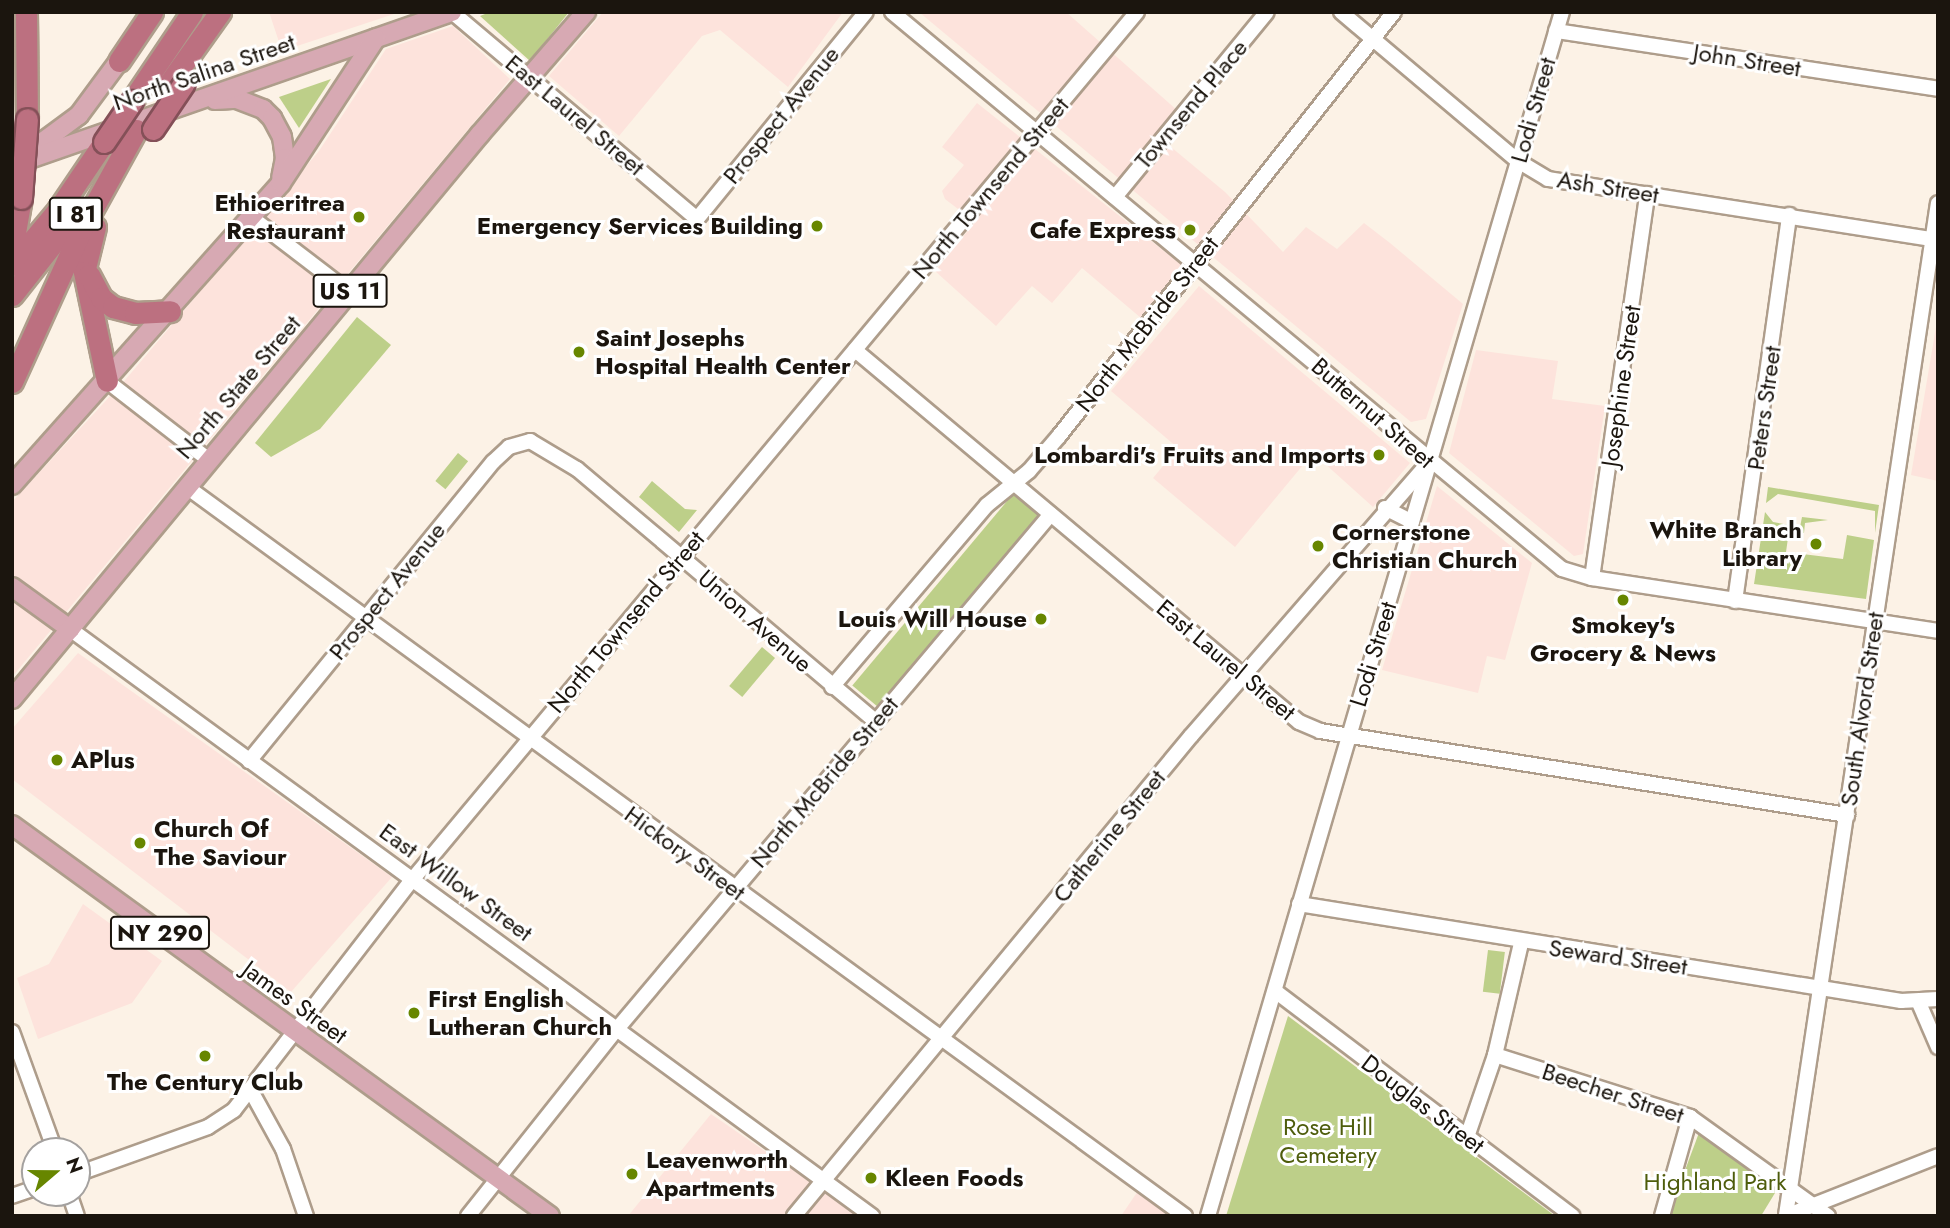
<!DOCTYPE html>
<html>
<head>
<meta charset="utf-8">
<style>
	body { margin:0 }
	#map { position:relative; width:1950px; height:1228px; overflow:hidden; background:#fcf2e6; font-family:Jost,sans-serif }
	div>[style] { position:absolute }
	.commercial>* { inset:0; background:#fde3dc }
	.green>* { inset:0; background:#bdcf89; transform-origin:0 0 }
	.roads { filter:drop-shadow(2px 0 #ae9d8b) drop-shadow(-2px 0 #ae9d8b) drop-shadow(0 2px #ae9d8b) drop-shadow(0 -2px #ae9d8b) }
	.minor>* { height:14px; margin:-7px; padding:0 7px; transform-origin:7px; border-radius:7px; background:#fff }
	.major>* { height:18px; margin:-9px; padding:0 9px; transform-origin:9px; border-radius:9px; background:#d7a9b3 }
	.highway>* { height:21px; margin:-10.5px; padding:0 10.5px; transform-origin:10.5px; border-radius:10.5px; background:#bc7080 }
	.bridges { filter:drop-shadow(2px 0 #845058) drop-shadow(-2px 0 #845058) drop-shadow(0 2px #845058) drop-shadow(0 -2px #845058) }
	.highway-bridge>* { height:21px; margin:-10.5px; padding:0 10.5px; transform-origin:10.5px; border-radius:10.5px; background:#bc7080 }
	.dots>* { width:19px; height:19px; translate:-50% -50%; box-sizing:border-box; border:4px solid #fff; border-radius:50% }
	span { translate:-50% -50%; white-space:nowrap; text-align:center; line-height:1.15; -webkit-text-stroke:6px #fff; paint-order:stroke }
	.shield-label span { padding:2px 5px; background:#fff; border:2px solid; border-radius:5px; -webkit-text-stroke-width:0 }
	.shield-label { font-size:23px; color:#1b150e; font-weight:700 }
	.street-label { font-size:24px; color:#1b150e }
	.poi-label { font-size:24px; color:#1b150e; font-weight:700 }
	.right { translate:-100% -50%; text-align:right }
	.left { translate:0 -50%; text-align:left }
	.park-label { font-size:24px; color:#4e5d0c }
	.frame { position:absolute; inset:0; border:14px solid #1b150e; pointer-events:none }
	.north { position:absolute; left:21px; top:1137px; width:70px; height:70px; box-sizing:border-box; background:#fff; border:2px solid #a4a19f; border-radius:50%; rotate:70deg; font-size:19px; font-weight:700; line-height:28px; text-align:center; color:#1b150e }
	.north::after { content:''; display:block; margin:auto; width:24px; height:32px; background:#678600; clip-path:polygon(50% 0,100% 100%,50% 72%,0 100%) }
</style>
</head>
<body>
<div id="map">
	<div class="commercial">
		<div style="clip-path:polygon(269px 12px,400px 12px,282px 51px)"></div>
		<div style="clip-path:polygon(603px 12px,843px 12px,788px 87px,720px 30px,702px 36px,619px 136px,549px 76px)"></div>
		<div style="clip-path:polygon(919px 12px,1066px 12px,1178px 111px,1159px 137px,1225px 192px,1283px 252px,1306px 227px,1337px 249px,1364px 223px,1390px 243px,1463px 304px,1426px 419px,1411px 422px)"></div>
		<div style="clip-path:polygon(453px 26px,510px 79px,12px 677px,12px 502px,126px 379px,319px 151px,386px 49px)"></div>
		<div style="clip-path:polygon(977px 103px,1184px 267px,1141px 318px,1082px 268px,1052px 303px,1032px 286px,996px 326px,935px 271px,975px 222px,945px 199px,942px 191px,964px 165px,942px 147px)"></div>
		<div style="clip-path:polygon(1199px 286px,1410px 463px,1373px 507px,1313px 453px,1235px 547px,1153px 478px,1178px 448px,1111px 391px)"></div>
		<div style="clip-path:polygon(1938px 315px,1938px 481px,1911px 475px)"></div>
		<div style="clip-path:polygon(1476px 350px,1558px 361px,1552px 399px,1605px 406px,1583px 554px,1574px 556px,1449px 453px)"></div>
		<div style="clip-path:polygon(1437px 486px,1532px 563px,1505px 660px,1487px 656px,1478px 693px,1382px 670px)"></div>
		<div style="clip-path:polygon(78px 653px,392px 877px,291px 992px,12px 779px,12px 729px)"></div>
		<div style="clip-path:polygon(83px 904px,162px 961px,132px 1003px,38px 1039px,17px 978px,49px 964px)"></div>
		<div style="clip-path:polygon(711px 1114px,826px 1193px,856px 1216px,628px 1216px)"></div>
		<div style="clip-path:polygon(1140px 1188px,1174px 1216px,1121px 1216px)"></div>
	</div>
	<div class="green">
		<div style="clip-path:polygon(490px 12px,569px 12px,530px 61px,480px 16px)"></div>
		<div style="clip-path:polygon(331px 79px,299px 128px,279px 97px)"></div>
		<div style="clip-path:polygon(357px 317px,391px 345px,320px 429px,271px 457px,255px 443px)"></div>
		<div style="left:458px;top:453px;width:13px;height:36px;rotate:39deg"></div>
		<div style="clip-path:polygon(652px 481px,685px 509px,697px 510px,679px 532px,639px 497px)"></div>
		<div style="clip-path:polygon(1768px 487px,1879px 505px,1875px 533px,1875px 511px,1778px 494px,1766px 503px)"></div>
		<div style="left:1013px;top:494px;width:34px;height:250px;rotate:40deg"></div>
		<div style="clip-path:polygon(1765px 512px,1773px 522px,1800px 527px,1802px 517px,1828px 520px,1805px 523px,1804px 533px,1789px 531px,1786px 552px,1843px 559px,1847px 535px,1874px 540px,1866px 599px,1754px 584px)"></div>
		<div style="left:762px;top:647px;width:17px;height:51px;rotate:40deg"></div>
		<div style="left:1488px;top:950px;width:17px;height:42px;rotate:7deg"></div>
		<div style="clip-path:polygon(1288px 1016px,1555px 1216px,1226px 1216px)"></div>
		<div style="clip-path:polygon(1700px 1130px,1778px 1188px,1761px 1216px,1668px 1216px)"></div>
	</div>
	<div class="roads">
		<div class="minor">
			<div style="left:452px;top:12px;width:321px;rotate:40.2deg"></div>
			<div style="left:697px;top:219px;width:267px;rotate:-50.8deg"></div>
			<div style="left:892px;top:12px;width:871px;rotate:39.74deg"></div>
			<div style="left:1562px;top:569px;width:31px;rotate:17deg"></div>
			<div style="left:1592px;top:578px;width:350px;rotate:8.7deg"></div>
			<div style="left:1341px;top:12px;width:231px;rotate:40.1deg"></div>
			<div style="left:1518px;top:161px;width:35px;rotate:31deg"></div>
			<div style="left:1548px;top:179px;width:388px;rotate:8.9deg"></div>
			<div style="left:1556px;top:31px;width:386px;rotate:8.6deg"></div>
			<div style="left:1115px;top:197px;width:239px;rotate:-50.6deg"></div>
			<div style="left:251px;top:217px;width:123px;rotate:37.4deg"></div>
			<div style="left:855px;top:350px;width:579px;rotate:39.96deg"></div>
			<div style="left:1299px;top:722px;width:23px;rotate:23deg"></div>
			<div style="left:1320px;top:731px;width:534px;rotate:9.06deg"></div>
			<div style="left:107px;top:381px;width:129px;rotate:37.8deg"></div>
			<div style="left:187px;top:487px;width:1236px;rotate:36.15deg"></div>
			<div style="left:1385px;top:508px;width:30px;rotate:27deg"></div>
			<div style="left:1592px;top:578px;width:388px;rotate:-81.8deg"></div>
			<div style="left:1735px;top:601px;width:390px;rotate:-82deg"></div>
			<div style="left:70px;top:629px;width:994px;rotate:36.2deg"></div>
			<div style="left:832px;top:687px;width:239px;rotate:-49.6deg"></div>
			<div style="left:987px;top:505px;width:54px;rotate:-39deg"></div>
			<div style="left:1029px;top:471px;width:46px;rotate:-49.4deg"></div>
			<div style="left:1059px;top:436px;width:540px;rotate:-51.69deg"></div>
			<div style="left:249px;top:761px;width:386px;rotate:-50.8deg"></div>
			<div style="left:493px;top:462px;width:22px;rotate:-43deg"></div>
			<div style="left:509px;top:447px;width:22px;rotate:-16deg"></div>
			<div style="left:530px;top:441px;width:55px;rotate:30.8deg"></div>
			<div style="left:577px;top:469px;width:389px;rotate:40.2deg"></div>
			<div style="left:1299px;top:904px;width:610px;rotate:9.15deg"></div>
			<div style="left:1901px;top:1001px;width:37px;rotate:-3deg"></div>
			<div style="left:1275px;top:991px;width:373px;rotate:37.1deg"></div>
			<div style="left:1919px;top:1003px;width:48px;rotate:66.6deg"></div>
			<div style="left:12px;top:1032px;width:127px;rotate:70.1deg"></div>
			<div style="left:1495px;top:1055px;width:205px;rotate:17.6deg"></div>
			<div style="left:1690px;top:1117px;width:170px;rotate:35.7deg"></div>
			<div style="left:250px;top:1089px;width:68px;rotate:61.2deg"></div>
			<div style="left:283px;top:1149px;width:71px;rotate:71.1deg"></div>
			<div style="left:1467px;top:1137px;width:87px;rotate:-71.1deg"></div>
			<div style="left:1495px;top:1055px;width:115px;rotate:-76.9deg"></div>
			<div style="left:77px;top:1174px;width:139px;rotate:-19.7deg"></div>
			<div style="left:208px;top:1127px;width:31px;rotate:-33deg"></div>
			<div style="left:234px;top:1110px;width:291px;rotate:-52.3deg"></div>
			<div style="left:412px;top:880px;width:1131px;rotate:-50.13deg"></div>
			<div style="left:69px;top:1193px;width:24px;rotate:71deg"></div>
			<div style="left:12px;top:1196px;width:24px;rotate:-19deg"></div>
			<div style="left:1786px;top:1215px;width:1023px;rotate:-81.46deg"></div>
			<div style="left:468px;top:1216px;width:239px;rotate:-51.5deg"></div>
			<div style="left:617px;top:1029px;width:673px;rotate:-49.88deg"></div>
			<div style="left:794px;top:1216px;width:623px;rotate:-50.41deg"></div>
			<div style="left:1191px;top:736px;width:363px;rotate:-49deg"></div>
			<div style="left:1208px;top:1216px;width:1255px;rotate:-73.62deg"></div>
			<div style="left:1662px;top:1216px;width:103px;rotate:-74.2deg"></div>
			<div style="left:1786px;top:1216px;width:163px;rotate:-21.5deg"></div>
		</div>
		<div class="major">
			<div style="left:215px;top:100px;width:22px;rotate:-3deg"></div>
			<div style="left:237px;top:99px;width:28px;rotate:21deg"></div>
			<div style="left:263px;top:109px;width:13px;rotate:45deg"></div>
			<div style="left:272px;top:118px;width:21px;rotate:62deg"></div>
			<div style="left:282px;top:137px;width:21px;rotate:82deg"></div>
			<div style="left:285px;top:158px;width:20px;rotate:101deg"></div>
			<div style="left:29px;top:152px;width:62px;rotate:-36.5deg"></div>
			<div style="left:79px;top:115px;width:67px;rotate:-53.5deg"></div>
			<div style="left:12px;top:165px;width:466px;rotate:-19.2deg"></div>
			<div style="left:12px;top:485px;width:404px;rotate:-48.3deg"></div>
			<div style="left:281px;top:183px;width:173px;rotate:-56.8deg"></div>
			<div style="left:12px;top:587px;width:72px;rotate:35.9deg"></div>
			<div style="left:12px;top:699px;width:734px;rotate:-50.36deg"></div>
			<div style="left:480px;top:134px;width:162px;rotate:-49deg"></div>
			<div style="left:12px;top:825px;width:665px;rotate:36.01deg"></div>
		</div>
		<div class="highway">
			<div style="left:26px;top:12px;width:107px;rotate:89.5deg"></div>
			<div style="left:119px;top:61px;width:59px;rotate:-56deg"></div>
			<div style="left:165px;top:89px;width:95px;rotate:-54.5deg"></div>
			<div style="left:132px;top:101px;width:107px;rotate:-56deg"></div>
			<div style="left:95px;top:227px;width:46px;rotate:103.7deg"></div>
			<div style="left:84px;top:272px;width:111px;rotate:78.1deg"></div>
			<div style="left:12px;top:250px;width:53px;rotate:-80.2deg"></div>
			<div style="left:12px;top:265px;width:72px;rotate:-50.1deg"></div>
			<div style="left:58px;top:210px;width:82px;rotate:-55.9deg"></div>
			<div style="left:89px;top:275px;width:26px;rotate:62deg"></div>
			<div style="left:101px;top:298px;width:15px;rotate:37deg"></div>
			<div style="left:113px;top:307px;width:23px;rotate:15deg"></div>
			<div style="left:135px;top:313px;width:35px;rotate:-3deg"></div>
			<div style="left:12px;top:295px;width:110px;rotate:-51.7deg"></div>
			<div style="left:12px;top:382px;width:169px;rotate:-65.6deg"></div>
			<div style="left:82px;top:228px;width:112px;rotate:-61.1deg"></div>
		</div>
	</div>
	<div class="bridges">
		<div class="highway-bridge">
			<div style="left:153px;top:129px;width:55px;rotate:-56deg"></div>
			<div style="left:104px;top:142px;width:50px;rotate:-55.7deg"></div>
			<div style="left:21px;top:198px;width:79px;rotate:-85.7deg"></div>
		</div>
	</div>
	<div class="dots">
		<div style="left:359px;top:217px;background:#678600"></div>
		<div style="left:817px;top:226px;background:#678600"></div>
		<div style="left:1190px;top:230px;background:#678600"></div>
		<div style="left:579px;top:352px;background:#678600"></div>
		<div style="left:1379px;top:455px;background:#678600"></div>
		<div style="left:1816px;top:544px;background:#678600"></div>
		<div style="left:1318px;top:546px;background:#678600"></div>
		<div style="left:1623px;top:600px;background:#678600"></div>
		<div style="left:1041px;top:619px;background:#678600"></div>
		<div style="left:57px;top:760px;background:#678600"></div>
		<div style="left:140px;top:843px;background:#678600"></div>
		<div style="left:414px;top:1013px;background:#678600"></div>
		<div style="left:205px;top:1056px;background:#678600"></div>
		<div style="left:632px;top:1174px;background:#678600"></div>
		<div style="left:871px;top:1178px;background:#678600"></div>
	</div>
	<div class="shield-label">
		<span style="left:76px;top:214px">I 81</span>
		<span style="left:350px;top:291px">US 11</span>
		<span style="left:160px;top:933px">NY 290</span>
	</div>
	<div class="street-label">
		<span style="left:1747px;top:60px;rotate:9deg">John Street</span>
		<span style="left:204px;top:72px;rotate:-19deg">North Salina Street</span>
		<span style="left:1191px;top:104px;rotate:-50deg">Townsend Place</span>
		<span style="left:1533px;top:110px;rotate:-74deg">Lodi Street</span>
		<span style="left:575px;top:115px;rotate:40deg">East Laurel Street</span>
		<span style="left:781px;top:115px;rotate:-51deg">Prospect Avenue</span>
		<span style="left:1608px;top:187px;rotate:9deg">Ash Street</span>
		<span style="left:990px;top:188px;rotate:-50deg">North Townsend Street</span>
		<span style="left:1147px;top:324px;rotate:-52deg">North McBride Street</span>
		<span style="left:1621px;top:386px;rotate:-82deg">Josephine Street</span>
		<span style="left:238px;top:387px;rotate:-50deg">North State Street</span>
		<span style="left:1764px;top:408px;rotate:-82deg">Peters Street</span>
		<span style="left:1373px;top:413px;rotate:41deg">Butternut Street</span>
		<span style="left:387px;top:591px;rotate:-51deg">Prospect Avenue</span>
		<span style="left:755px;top:621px;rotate:41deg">Union Avenue</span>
		<span style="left:626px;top:622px;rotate:-50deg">North Townsend Street</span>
		<span style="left:1373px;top:654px;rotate:-73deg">Lodi Street</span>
		<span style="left:1226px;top:660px;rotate:40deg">East Laurel Street</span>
		<span style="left:1862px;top:709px;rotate:-82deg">South Alvord Street</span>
		<span style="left:824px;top:782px;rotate:-50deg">North McBride Street</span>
		<span style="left:1109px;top:836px;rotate:-51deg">Catherine Street</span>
		<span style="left:685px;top:853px;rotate:36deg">Hickory Street</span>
		<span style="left:456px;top:882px;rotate:36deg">East Willow Street</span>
		<span style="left:1618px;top:957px;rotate:8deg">Seward Street</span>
		<span style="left:295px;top:1002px;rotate:36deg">James Street</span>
		<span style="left:1613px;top:1093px;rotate:18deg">Beecher Street</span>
		<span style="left:1423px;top:1104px;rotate:37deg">Douglas Street</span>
	</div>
	<div class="poi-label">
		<span class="right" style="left:345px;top:217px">Ethioeritrea<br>Restaurant</span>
		<span class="right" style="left:803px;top:226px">Emergency Services Building</span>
		<span class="right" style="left:1176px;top:230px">Cafe Express</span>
		<span class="left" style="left:595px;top:352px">Saint Josephs<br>Hospital Health Center</span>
		<span class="right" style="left:1365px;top:455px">Lombardi's Fruits and Imports</span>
		<span class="right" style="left:1802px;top:544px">White Branch<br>Library</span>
		<span class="left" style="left:1332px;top:546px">Cornerstone<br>Christian Church</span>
		<span class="right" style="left:1027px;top:619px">Louis Will House</span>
		<span style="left:1623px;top:639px">Smokey's<br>Grocery &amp; News</span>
		<span class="left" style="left:71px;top:760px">APlus</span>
		<span class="left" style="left:154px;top:843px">Church Of<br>The Saviour</span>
		<span class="left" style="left:428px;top:1013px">First English<br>Lutheran Church</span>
		<span style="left:205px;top:1082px">The Century Club</span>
		<span class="left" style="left:646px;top:1174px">Leavenworth<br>Apartments</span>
		<span class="left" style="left:885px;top:1178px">Kleen Foods</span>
	</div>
	<div class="park-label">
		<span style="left:1328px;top:1141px">Rose Hill<br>Cemetery</span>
		<span style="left:1715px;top:1182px">Highland Park</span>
	</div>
	<div class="frame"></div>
	<div class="north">N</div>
</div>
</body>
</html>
